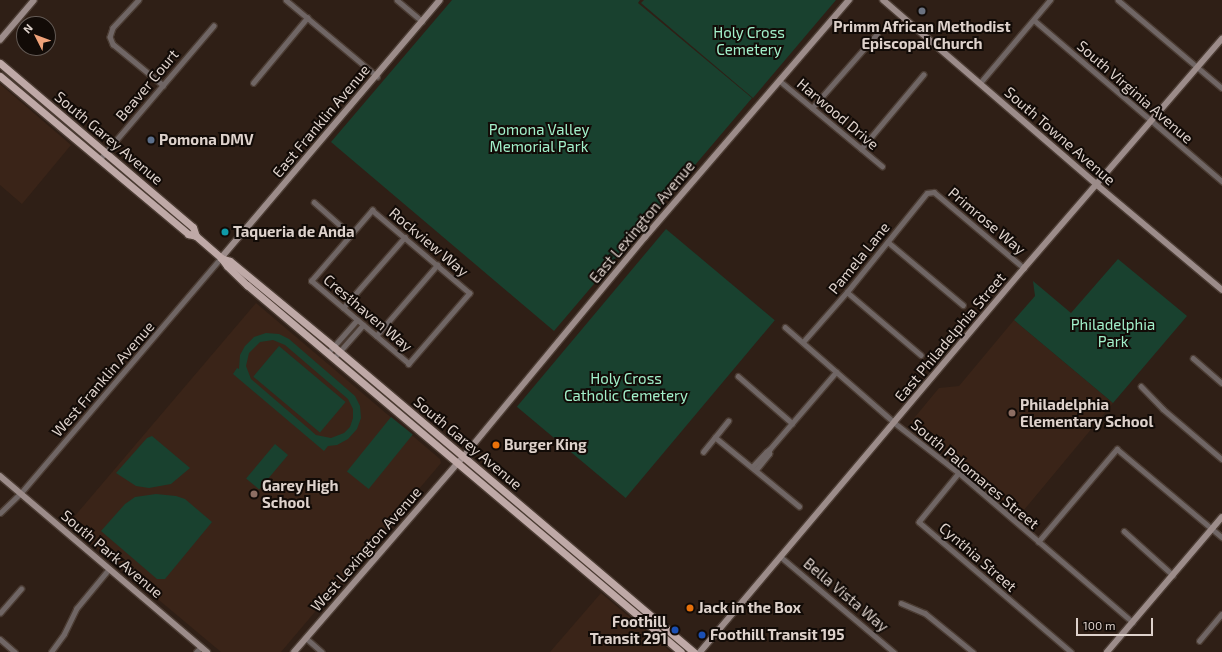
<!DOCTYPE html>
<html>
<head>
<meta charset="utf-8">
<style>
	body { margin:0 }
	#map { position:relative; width:1222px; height:652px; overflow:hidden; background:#2f1f16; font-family:"Exo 2",sans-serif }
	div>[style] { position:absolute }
	.built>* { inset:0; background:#3a2418 }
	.green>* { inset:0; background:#19412f; transform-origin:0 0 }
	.roads { filter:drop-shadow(1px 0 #4b3c33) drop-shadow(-1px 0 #4b3c33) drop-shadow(0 1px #4b3c33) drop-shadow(0 -1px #4b3c33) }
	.street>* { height:4.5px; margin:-2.25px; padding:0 2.25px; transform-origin:2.25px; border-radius:2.25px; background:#706665 }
	.secondary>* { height:6px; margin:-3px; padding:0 3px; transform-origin:3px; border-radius:3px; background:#9c8c8a }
	.primary>* { height:7px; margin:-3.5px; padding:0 3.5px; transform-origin:3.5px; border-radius:3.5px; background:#bfa9a7 }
	.dots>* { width:11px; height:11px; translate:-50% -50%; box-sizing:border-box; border:2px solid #120b07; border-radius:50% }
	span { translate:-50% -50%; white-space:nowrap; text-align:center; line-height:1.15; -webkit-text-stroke:4px #120b07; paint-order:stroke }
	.poi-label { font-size:15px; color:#ded2cc; font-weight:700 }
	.left { translate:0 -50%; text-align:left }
	.right { translate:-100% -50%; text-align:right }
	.park-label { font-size:15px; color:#a2f0ca }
	.street-label { font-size:15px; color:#ded2cc }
	.north { position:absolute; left:16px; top:16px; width:40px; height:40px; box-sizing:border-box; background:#120b07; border:1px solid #645b56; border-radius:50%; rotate:312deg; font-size:11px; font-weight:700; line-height:16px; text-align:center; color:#ded2cc }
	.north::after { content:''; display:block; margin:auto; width:14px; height:18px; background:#f0a279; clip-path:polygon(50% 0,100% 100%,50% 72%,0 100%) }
	.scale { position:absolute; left:1076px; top:618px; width:77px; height:18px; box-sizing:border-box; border:2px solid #ded2cc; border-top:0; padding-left:5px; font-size:12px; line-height:14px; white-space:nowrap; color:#ded2cc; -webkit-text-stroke:3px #120b07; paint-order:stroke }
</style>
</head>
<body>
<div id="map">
	<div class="built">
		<div style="clip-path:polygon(0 84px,71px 145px,22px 204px,0 185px)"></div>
		<div style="clip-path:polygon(256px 303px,440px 459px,441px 463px,281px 652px,221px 652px,68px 524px)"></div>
		<div style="clip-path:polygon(1014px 320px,1113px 403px,1019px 516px,910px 423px,939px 388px,959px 386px)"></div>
		<div style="clip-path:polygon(601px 593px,671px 652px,550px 652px)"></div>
	</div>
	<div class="green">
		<div style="clip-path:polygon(452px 0,640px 0,638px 3px,752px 98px,554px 331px,331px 142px)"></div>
		<div style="clip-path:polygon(644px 0,836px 0,753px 98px,641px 3px)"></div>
		<div style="left:666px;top:229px;width:142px;height:232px;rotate:40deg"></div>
		<div style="clip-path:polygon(1118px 259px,1187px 316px,1113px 403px,1014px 320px,1035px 296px,1033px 281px,1071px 313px)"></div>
		<div style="clip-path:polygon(evenodd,266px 333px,279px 334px,289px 339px,355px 396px,360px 406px,361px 418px,357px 429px,348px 439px,337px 445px,328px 446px,324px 451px,233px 374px,237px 368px,239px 369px,240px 355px,245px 346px,254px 337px,266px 333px,273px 340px,285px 345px,348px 399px,353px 409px,353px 418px,350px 427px,344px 433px,331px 438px,316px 435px,251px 379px,246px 366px,249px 353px,260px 342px,273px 340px)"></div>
		<div style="left:279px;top:346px;width:87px;height:40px;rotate:40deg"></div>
		<div style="left:391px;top:417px;width:28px;height:70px;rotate:39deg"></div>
		<div style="clip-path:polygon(152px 436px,190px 468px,171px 484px,149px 488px,136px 486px,116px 473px,147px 438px)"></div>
		<div style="left:275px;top:444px;width:17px;height:45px;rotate:40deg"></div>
		<div style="clip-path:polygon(156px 494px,176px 496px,185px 499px,212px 522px,165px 579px,157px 579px,101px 531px,125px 504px,135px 497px)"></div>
	</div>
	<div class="roads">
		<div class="street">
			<div style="left:139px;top:0;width:38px;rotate:133deg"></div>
			<div style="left:113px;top:28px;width:9px;rotate:108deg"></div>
			<div style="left:110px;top:37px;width:8px;rotate:67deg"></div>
			<div style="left:113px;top:44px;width:65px;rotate:39.4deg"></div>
			<div style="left:286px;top:0;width:119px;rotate:39.9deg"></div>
			<div style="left:397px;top:0;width:33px;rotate:40deg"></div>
			<div style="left:1118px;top:0;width:136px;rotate:40.2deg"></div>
			<div style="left:1034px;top:20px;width:248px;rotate:40.6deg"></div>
			<div style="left:780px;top:81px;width:133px;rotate:39.8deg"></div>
			<div style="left:253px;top:83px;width:85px;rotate:-50.3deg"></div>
			<div style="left:980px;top:83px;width:109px;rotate:-49.9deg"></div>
			<div style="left:812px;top:108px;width:98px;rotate:-48.7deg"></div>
			<div style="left:861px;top:149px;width:97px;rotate:-50deg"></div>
			<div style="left:100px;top:159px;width:175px;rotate:-49.6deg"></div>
			<div style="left:314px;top:202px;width:48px;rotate:41.6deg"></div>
			<div style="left:372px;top:210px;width:128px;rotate:40.3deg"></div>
			<div style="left:470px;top:293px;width:94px;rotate:130.7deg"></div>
			<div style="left:409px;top:364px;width:128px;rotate:-139.7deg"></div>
			<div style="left:311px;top:281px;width:94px;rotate:-49.3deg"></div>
			<div style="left:888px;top:242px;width:98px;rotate:40deg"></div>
			<div style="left:847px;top:292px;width:97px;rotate:40.4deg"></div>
			<div style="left:343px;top:308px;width:94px;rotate:-48.9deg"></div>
			<div style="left:785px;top:327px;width:146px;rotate:41.1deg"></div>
			<div style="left:895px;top:423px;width:81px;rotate:38deg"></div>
			<div style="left:959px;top:473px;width:229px;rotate:40.6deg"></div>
			<div style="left:376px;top:336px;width:94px;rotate:-49.3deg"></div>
			<div style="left:803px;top:342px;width:67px;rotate:-48.7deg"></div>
			<div style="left:847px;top:292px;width:127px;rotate:-51.1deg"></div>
			<div style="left:927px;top:193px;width:7px;rotate:-8deg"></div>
			<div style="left:934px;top:192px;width:118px;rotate:40.2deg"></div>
			<div style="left:328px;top:353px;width:44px;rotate:-48.7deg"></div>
			<div style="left:334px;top:358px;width:44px;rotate:-48.7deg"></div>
			<div style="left:1193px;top:358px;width:38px;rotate:41deg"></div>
			<div style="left:738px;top:376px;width:72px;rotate:41deg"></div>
			<div style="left:1141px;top:386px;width:32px;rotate:46deg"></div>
			<div style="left:1163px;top:409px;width:77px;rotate:40.3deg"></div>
			<div style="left:715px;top:437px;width:109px;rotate:39.4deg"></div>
			<div style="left:703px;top:452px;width:40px;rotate:-51deg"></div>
			<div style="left:752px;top:467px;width:21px;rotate:-47deg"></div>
			<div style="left:766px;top:452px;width:4px;rotate:-34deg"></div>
			<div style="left:769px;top:450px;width:103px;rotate:-49.3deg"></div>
			<div style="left:756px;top:470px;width:21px;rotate:-51deg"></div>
			<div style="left:769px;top:454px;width:4px;rotate:-90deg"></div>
			<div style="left:959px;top:473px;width:63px;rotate:129.2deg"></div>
			<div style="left:919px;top:522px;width:200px;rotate:40.5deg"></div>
			<div style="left:0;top:513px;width:28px;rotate:-44deg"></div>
			<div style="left:20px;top:494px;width:310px;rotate:-49.6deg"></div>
			<div style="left:1124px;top:531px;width:66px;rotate:41.9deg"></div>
			<div style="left:1038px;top:542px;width:122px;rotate:-49.7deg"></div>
			<div style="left:1117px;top:449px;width:137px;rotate:40deg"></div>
			<div style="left:781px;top:557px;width:148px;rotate:40.1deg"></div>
			<div style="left:901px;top:603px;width:26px;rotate:23deg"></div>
			<div style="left:925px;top:613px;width:62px;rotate:39.1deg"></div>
			<div style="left:0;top:613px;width:32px;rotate:-49deg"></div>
			<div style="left:306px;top:638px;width:21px;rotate:41deg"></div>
			<div style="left:0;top:639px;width:20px;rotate:41deg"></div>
			<div style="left:1199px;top:641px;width:35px;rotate:-50deg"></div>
			<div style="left:51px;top:652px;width:22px;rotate:-54deg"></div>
			<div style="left:64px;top:634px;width:28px;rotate:-64deg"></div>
			<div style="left:76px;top:609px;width:52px;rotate:-50.5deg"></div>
			<div style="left:196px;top:652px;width:7px;rotate:-45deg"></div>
		</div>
		<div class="secondary">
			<div style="left:883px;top:0;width:283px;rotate:40.8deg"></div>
			<div style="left:1097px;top:185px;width:163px;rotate:40deg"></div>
			<div style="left:0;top:40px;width:52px;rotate:-49.6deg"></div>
			<div style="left:221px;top:258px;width:338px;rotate:-49.7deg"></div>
			<div style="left:0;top:476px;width:272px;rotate:40.4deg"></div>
			<div style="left:294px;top:652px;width:250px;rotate:-49.1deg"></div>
			<div style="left:458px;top:463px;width:293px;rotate:-50.4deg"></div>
			<div style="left:645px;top:237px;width:313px;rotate:-49.3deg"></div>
			<div style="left:700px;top:652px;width:502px;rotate:-49.84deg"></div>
			<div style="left:1024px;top:268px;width:303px;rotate:-49.2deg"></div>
			<div style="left:1107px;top:652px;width:177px;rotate:-49.6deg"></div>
		</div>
		<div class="primary">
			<div style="left:0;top:63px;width:253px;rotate:40.4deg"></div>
			<div style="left:193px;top:227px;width:9px;rotate:72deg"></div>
			<div style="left:0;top:76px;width:246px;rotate:40deg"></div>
			<div style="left:188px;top:234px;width:8px;rotate:14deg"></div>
			<div style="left:196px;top:236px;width:33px;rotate:41deg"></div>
			<div style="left:221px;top:258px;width:10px;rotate:53deg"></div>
			<div style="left:227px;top:266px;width:28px;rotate:44deg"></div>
			<div style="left:247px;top:285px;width:568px;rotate:40.22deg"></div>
			<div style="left:221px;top:258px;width:9px;rotate:18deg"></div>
			<div style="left:230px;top:261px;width:135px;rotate:39.6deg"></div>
			<div style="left:334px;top:347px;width:472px;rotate:40.3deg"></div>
		</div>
	</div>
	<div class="dots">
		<div style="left:922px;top:11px;background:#6b7280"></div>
		<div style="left:151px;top:140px;background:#5c6f8a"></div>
		<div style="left:225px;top:232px;background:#0f9aa8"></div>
		<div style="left:1012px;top:413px;background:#8d6e63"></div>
		<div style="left:496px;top:445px;background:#e8710a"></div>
		<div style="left:254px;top:494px;background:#8d6e63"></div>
		<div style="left:690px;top:608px;background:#e8710a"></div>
		<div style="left:675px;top:630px;background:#1a4fb4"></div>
		<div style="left:702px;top:635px;background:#1a4fb4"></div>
	</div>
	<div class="poi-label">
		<span style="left:922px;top:35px">Primm African Methodist<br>Episcopal Church</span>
		<span class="left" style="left:159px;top:140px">Pomona DMV</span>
		<span class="left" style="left:233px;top:232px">Taqueria de Anda</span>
		<span class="left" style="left:1020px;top:413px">Philadelphia<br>Elementary School</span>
		<span class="left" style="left:504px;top:445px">Burger King</span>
		<span class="left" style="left:262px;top:494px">Garey High<br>School</span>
		<span class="left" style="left:698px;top:608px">Jack in the Box</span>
		<span class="right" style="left:667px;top:630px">Foothill<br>Transit 291</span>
		<span class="left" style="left:710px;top:635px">Foothill Transit 195</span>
	</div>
	<div class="park-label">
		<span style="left:749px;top:41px">Holy Cross<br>Cemetery</span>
		<span style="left:539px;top:138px">Pomona Valley<br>Memorial Park</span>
		<span style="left:1113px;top:333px">Philadelphia<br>Park</span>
		<span style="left:626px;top:387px">Holy Cross<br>Catholic Cemetery</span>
	</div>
	<div class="street-label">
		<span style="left:147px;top:85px;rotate:-50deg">Beaver Court</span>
		<span style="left:1135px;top:92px;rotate:41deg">South Virginia Avenue</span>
		<span style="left:838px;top:114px;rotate:40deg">Harwood Drive</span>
		<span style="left:321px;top:121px;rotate:-50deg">East Franklin Avenue</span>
		<span style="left:1060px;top:136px;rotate:41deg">South Towne Avenue</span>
		<span style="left:109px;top:138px;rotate:40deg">South Garey Avenue</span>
		<span style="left:987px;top:221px;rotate:40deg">Primrose Way</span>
		<span style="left:642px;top:222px;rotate:-50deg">East Lexington Avenue</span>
		<span style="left:429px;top:242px;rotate:40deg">Rockview Way</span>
		<span style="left:859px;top:258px;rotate:-51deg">Pamela Lane</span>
		<span style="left:368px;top:313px;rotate:40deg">Cresthaven Way</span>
		<span style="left:950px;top:337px;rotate:-50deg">East Philadelphia Street</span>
		<span style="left:103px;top:379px;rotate:-49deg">West Franklin Avenue</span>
		<span style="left:468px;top:443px;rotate:40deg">South Garey Avenue</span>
		<span style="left:975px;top:474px;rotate:40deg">South Palomares Street</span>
		<span style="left:366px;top:549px;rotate:-49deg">West Lexington Avenue</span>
		<span style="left:112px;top:554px;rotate:40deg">South Park Avenue</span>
		<span style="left:978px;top:557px;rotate:41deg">Cynthia Street</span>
		<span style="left:846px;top:595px;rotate:40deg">Bella Vista Way</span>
	</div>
	<div class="north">N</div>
	<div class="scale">100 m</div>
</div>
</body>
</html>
